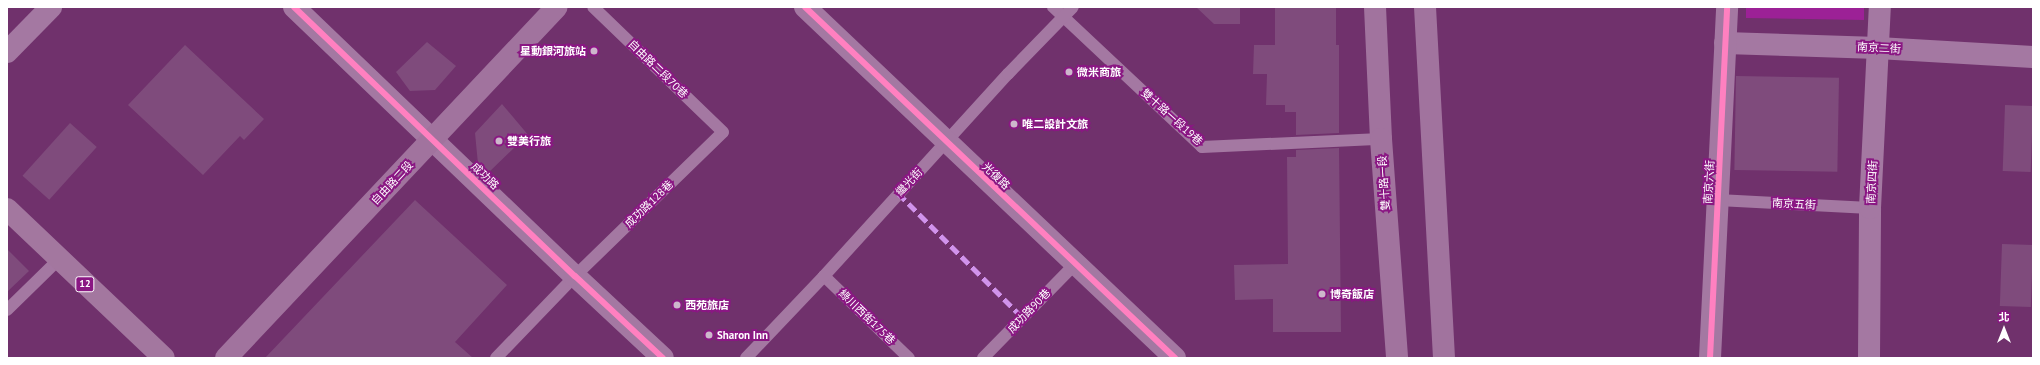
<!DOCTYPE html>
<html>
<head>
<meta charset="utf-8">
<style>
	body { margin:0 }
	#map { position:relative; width:2040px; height:365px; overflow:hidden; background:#70316c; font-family:"PT Sans","Noto Sans TC",sans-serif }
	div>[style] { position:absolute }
	.green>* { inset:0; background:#9c2196 }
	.building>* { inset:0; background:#7f4b7c; transform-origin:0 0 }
	.lane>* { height:12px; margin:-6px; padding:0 6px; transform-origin:6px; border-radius:6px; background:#a478a2 }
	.street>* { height:22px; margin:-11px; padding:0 11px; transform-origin:11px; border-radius:11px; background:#a478a2 }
	.secondary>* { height:22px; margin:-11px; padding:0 11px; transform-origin:11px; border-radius:11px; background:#a1739e }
	.primary>* { height:22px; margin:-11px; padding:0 11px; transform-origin:11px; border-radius:11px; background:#a3779f }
	.quiet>* { height:5px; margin-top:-2.5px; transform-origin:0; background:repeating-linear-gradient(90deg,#d193ec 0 10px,transparent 0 15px) }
	.cycleway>* { height:6px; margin:-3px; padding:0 3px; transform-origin:3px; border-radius:3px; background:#ff80c0 }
	.dots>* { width:11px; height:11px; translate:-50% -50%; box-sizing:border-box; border:2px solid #8a1783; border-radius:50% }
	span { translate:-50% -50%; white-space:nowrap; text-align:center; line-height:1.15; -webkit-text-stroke:4px #8a1783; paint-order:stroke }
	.shield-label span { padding:1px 3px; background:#8a1783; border:1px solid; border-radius:3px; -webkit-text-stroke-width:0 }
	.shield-label { font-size:10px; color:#fff; font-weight:700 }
	.street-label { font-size:11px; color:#fff }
	.poi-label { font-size:11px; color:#fff; font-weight:700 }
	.right { translate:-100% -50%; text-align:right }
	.left { translate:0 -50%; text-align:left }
	.frame { position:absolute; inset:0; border:8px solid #fff; pointer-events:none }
	.north { position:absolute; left:1984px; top:309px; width:40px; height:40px; -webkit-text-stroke:3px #8a1783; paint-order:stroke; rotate:0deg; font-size:11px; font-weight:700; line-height:16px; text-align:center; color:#fff }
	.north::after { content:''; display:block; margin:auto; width:14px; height:18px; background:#fff; clip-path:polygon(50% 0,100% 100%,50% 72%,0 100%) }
</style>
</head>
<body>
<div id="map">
	<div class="green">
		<div style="clip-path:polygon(1746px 7px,1864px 7px,1864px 20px,1746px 18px)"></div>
	</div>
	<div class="building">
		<div style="clip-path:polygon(1196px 7px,1240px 7px,1240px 24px,1214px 24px)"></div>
		<div style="clip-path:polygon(1275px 7px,1336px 7px,1336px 45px,1339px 45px,1339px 133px,1296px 135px,1296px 112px,1285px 112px,1285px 105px,1266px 105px,1267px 74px,1253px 74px,1254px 45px,1275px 45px)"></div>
		<div style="clip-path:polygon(427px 42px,456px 66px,435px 90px,410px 91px,396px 72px)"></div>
		<div style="clip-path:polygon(185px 45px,264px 119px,244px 140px,240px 136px,203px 175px,128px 105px)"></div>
		<div style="left:1736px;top:76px;width:103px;height:94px;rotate:1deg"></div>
		<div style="clip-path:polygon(502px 104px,529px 136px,517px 145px,487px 174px,478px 164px,475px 133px)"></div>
		<div style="left:2005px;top:105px;width:28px;height:66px;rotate:2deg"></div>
		<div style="left:70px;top:123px;width:36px;height:71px;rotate:42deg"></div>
		<div style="clip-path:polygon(1339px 148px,1341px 332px,1273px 332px,1273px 299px,1235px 300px,1234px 265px,1288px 264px,1287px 157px,1296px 157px,1296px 150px)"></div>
		<div style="clip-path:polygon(415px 200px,507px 285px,455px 342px,473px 358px,265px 358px)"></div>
		<div style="left:2002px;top:244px;width:31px;height:62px;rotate:2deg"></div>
		<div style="clip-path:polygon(7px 249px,29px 271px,7px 292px)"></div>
	</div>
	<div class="lane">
		<div style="left:1053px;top:7px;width:204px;rotate:43.2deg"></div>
		<div style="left:1202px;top:147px;width:179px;rotate:-2.6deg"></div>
		<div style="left:1718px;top:200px;width:152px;rotate:3deg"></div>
		<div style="left:824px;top:276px;width:118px;rotate:44deg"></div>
		<div style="left:7px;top:310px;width:73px;rotate:-44.4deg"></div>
		<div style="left:496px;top:358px;width:114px;rotate:-46.1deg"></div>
		<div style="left:575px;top:276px;width:206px;rotate:-44.2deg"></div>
		<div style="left:723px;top:132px;width:180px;rotate:-136.1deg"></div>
		<div style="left:746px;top:358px;width:113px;rotate:-46.4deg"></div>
		<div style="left:824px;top:276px;width:273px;rotate:-47.7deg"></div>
		<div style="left:1008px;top:74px;width:93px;rotate:-45.9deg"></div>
		<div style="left:983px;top:358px;width:132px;rotate:-45.6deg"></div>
	</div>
	<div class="street">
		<div style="left:294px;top:7px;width:389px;rotate:43.8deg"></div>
		<div style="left:575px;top:276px;width:120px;rotate:43deg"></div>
		<div style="left:805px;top:7px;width:510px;rotate:43.49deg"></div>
		<div style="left:1725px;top:43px;width:153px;rotate:1.9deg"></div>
		<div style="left:1878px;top:48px;width:155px;rotate:3.3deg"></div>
		<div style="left:7px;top:52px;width:63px;rotate:-45.6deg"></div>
		<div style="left:1710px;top:358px;width:351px;rotate:-87.2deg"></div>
		<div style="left:1869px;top:358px;width:150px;rotate:-89.6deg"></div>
		<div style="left:1870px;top:208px;width:201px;rotate:-87.2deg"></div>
	</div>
	<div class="secondary">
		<div style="left:1375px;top:7px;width:132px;rotate:87.4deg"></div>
		<div style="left:1381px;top:139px;width:220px;rotate:85.8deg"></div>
		<div style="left:1425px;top:7px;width:352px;rotate:86.9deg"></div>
		<div style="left:226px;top:358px;width:482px;rotate:-46.7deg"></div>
	</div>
	<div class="primary">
		<div style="left:7px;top:209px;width:216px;rotate:43.5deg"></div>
	</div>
	<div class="quiet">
		<div style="left:898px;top:193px;width:175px;rotate:45deg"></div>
	</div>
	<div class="cycleway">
		<div style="left:294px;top:7px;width:389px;rotate:43.8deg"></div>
		<div style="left:575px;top:276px;width:120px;rotate:43deg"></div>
		<div style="left:805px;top:7px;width:510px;rotate:43.49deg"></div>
		<div style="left:1710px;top:358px;width:351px;rotate:-87.2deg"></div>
	</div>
	<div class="dots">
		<div style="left:594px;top:51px;background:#cdb7cc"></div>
		<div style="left:1069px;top:72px;background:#cdb7cc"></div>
		<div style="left:1014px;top:124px;background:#cdb7cc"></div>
		<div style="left:499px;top:141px;background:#cdb7cc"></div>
		<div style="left:1322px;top:294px;background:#cdb7cc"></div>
		<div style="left:677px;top:305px;background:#cdb7cc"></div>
		<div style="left:709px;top:335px;background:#cdb7cc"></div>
	</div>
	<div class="shield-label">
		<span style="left:85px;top:284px">12</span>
	</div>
	<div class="street-label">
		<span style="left:1879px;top:48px;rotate:3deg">南京二街</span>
		<span style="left:658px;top:69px;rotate:44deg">自由路二段70巷</span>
		<span style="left:1172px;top:117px;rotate:42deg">雙十路一段19巷</span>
		<span style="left:485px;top:176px;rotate:44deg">成功路</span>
		<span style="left:996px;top:176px;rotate:44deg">光復路</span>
		<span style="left:909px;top:182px;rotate:-47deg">繼光街</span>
		<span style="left:1709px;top:182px;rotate:-87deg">南京六街</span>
		<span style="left:1872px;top:182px;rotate:-87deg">南京四街</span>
		<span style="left:392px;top:183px;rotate:-47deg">自由路二段</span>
		<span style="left:1384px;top:183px;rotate:-94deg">雙十路一段</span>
		<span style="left:649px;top:204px;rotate:-44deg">成功路128巷</span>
		<span style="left:1794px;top:204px;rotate:3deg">南京五街</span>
		<span style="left:1029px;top:311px;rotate:-46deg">成功路90巷</span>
		<span style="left:867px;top:317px;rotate:44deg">綠川西街175巷</span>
	</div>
	<div class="poi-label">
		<span class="right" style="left:586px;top:51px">星動銀河旅站</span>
		<span class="left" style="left:1077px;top:72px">微米商旅</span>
		<span class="left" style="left:1022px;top:124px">唯二設計文旅</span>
		<span class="left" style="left:507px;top:141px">雙美行旅</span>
		<span class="left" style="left:1330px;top:294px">博奇飯店</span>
		<span class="left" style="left:685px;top:305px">西苑旅店</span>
		<span class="left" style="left:717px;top:335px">Sharon Inn</span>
	</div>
	<div class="frame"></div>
	<div class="north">北</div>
</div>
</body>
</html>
